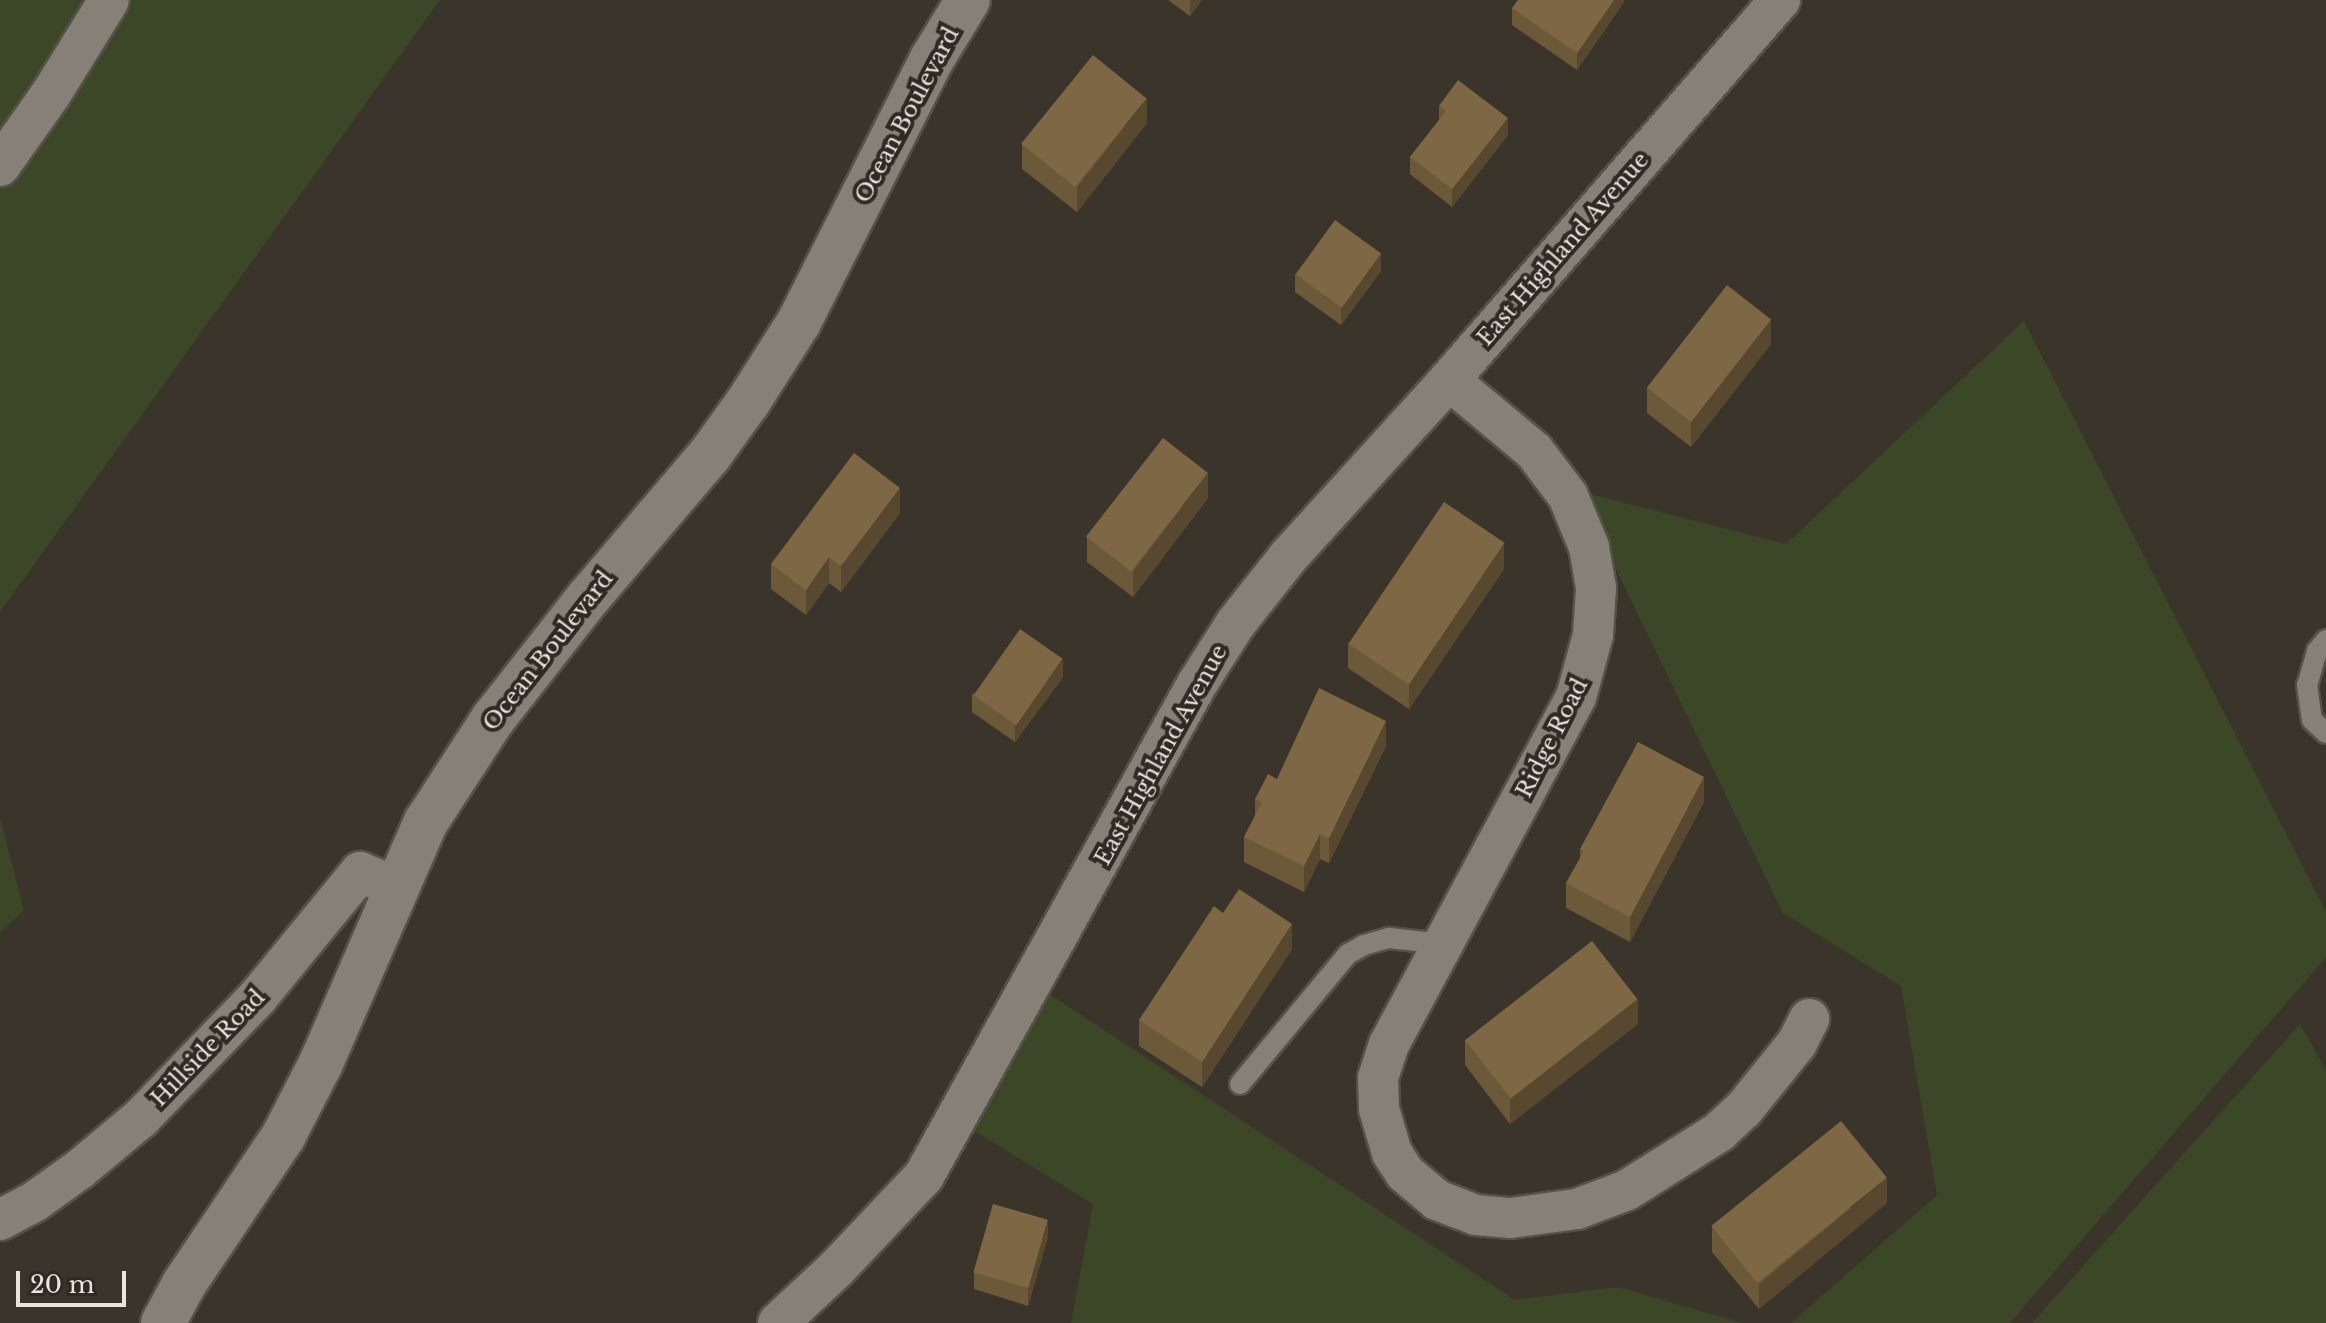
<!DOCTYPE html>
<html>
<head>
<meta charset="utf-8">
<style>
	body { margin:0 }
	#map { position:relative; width:2326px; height:1323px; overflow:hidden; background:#3b342b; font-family:"Libre Baskerville",serif }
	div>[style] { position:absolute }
	.green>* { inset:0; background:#3c4727 }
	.roads { filter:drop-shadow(2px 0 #555049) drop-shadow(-2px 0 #555049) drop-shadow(0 2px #555049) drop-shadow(0 -2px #555049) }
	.lane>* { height:20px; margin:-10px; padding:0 10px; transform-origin:10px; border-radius:10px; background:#878076 }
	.street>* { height:40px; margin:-20px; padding:0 20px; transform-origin:20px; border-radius:20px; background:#878076 }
	.secondary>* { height:44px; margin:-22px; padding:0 22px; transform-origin:22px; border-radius:22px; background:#878076 }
	.wall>* { inset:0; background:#6c593a }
	.shaded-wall>* { inset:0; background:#584830 }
	.building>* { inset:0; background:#7e6744; transform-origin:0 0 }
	span { translate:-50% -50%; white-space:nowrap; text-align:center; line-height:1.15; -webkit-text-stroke:8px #302a22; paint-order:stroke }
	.street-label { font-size:22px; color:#e8e4de }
	.scale { position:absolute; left:16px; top:1271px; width:110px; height:36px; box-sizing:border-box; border:4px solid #e8e4de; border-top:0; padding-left:10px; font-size:24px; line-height:28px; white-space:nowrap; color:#e8e4de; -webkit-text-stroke:6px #302a22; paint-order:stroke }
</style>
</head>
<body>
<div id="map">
	<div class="green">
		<div style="clip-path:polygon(0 0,440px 0,0 612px)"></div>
		<div style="clip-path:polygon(2024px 321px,2326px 912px,2326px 957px,2010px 1323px,1791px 1323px,1937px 1195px,1901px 986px,1783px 913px,1578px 491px,1786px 544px)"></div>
		<div style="clip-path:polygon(0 818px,24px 910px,0 933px)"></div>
		<div style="clip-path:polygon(1034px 984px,1515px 1300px,1618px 1287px,1742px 1323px,1071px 1323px,1093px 1204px,955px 1119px)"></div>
		<div style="clip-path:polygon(2300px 1024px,2326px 1070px,2326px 1323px,2032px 1323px)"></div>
	</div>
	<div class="roads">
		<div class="lane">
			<div style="left:2326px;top:640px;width:14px;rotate:129deg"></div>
			<div style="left:2317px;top:651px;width:35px;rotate:106deg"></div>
			<div style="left:2307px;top:685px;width:35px;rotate:82deg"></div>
			<div style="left:2312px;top:720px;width:19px;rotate:43deg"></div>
			<div style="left:1240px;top:1084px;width:169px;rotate:-50.3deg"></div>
			<div style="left:1348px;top:954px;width:18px;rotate:-29deg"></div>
			<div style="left:1364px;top:945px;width:26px;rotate:-16deg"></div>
			<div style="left:1389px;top:938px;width:55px;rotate:6.2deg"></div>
		</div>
		<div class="street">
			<div style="left:0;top:166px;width:88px;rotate:-54.7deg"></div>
			<div style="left:51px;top:94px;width:110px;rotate:-58.3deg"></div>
			<div style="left:1449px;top:380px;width:111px;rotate:39.9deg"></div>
			<div style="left:1534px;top:451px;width:56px;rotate:52.9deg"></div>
			<div style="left:1568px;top:496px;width:55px;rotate:67.6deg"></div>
			<div style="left:1589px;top:547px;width:42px;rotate:80.3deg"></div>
			<div style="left:1596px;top:588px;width:47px;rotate:93.7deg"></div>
			<div style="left:1593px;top:635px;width:64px;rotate:105.3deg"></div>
			<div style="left:1576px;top:697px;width:394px;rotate:118.3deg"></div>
			<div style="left:1389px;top:1044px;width:36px;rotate:108deg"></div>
			<div style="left:1378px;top:1078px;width:31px;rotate:88deg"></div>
			<div style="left:1379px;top:1109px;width:46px;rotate:73.5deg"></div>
			<div style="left:1392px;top:1153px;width:24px;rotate:57deg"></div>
			<div style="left:1405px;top:1173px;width:42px;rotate:40.2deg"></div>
			<div style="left:1437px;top:1200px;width:42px;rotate:21deg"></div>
			<div style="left:1476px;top:1215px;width:35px;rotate:5deg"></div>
			<div style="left:1511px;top:1218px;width:67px;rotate:-7.8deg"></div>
			<div style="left:1577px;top:1209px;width:53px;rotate:-20.8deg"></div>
			<div style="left:1627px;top:1190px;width:109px;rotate:-32.2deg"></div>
			<div style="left:1719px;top:1132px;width:33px;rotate:-43deg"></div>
			<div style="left:1743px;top:1110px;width:86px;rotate:-51.1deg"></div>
			<div style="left:1797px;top:1043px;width:27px;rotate:-63deg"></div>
			<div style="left:0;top:1220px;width:38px;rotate:-28deg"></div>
			<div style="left:34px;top:1202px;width:57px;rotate:-35.7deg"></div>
			<div style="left:80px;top:1169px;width:80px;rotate:-39.9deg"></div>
			<div style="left:141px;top:1118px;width:167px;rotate:-46deg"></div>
			<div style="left:257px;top:998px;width:163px;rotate:-50.7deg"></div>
			<div style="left:360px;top:872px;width:39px;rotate:23deg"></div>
			<div style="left:778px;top:1323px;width:81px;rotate:-43deg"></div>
			<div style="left:837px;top:1268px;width:127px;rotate:-46.6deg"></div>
			<div style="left:924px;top:1176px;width:563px;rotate:-60.98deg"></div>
			<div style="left:1197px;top:684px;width:72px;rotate:-57.4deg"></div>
			<div style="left:1236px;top:623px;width:85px;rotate:-51.7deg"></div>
			<div style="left:1289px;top:556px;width:238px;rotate:-47.7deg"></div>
			<div style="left:1449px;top:380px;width:504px;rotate:-48.94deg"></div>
		</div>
		<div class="secondary">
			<div style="left:163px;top:1323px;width:44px;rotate:-61.7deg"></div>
			<div style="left:184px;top:1284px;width:179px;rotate:-56.1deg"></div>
			<div style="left:284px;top:1135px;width:81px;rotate:-62.8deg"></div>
			<div style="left:321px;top:1063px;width:263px;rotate:-66.5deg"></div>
			<div style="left:426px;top:822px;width:123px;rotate:-57deg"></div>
			<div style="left:493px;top:719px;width:154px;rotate:-51.9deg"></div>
			<div style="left:588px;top:598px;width:187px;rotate:-49.6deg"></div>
			<div style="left:709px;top:456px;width:67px;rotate:-54.2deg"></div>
			<div style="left:748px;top:402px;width:95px;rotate:-57.5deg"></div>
			<div style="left:799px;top:322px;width:295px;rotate:-63.2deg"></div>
			<div style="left:932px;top:59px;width:69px;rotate:-58.6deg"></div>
		</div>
	</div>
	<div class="wall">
		<div style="clip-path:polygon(1168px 0,1202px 0,1190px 16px)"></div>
		<div style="clip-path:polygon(1624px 0,1624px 2px,1577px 70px,1512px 25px,1512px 8px)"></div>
		<div style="clip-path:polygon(1439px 106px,1508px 135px,1452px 207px,1410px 174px,1410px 157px,1439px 120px)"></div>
		<div style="clip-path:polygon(1147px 123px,1077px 212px,1022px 169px,1022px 144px)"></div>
		<div style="clip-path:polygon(1381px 271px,1341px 325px,1295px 292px,1295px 274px)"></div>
		<div style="clip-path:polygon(1771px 344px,1691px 447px,1647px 413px,1647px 388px)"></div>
		<div style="clip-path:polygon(1208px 498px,1133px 597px,1087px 562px,1087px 537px)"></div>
		<div style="clip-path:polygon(900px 513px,841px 592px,829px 583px,806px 615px,771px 589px,771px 564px)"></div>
		<div style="clip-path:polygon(1504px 569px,1409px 709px,1348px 668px,1348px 643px)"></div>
		<div style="clip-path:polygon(1063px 677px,1015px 742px,972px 712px,972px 694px)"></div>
		<div style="clip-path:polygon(1386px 746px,1329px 863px,1320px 859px,1304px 892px,1244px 862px,1244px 837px,1255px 816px,1255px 799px,1277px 779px)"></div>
		<div style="clip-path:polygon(1704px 802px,1630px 942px,1566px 908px,1566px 883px,1580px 858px,1580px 849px)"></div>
		<div style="clip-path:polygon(1223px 913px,1292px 949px,1202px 1087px,1139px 1046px,1139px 1020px)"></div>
		<div style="clip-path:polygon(1638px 1024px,1510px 1124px,1465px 1065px,1465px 1040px)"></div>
		<div style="clip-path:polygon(1887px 1203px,1759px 1309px,1712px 1252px,1712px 1227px)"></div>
		<div style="clip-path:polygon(1048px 1237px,1028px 1306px,974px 1289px,974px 1272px)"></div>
	</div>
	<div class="shaded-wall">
		<div style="clip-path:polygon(1190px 0,1202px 0,1190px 16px)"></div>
		<div style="clip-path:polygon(1614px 0,1624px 0,1624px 2px,1577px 70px,1577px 53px)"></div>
		<div style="clip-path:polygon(1147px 98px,1147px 123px,1077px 212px,1077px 187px)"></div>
		<div style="clip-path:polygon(1508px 118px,1508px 135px,1452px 207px,1452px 189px)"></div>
		<div style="clip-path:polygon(1381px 253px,1381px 271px,1341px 325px,1341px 308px)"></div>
		<div style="clip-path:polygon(1771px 319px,1771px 344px,1691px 447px,1691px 422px)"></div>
		<div style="clip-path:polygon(1208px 473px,1208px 498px,1133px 597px,1133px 571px)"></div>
		<div style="clip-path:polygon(900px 488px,900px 513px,841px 592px,841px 566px)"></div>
		<div style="clip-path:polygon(1504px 543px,1504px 569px,1409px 709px,1409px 684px)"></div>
		<div style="clip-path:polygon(829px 557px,829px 583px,806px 615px,806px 590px)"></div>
		<div style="clip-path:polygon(1063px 659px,1063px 677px,1015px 742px,1015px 725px)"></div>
		<div style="clip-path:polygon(1386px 721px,1386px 746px,1329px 863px,1329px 838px)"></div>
		<div style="clip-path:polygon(1704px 777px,1704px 802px,1630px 942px,1630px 917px)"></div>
		<div style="clip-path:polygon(1320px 834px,1320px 859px,1304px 892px,1304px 866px)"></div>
		<div style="clip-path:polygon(1292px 924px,1292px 949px,1202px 1087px,1202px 1062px)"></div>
		<div style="clip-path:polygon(1638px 999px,1638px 1024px,1510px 1124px,1510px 1099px)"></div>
		<div style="clip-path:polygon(1887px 1178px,1887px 1203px,1759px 1309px,1759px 1284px)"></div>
		<div style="clip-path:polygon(1048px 1220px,1048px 1237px,1028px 1306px,1028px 1288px)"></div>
	</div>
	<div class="building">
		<div style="clip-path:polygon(1518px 0,1614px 0,1577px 53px,1512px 8px)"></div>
		<div style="left:1093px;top:55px;width:69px;height:114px;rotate:39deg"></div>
		<div style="clip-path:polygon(1458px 80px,1508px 118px,1452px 189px,1410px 157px,1446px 111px,1439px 106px)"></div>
		<div style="left:1335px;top:220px;width:57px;height:67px;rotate:36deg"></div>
		<div style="left:1727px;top:285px;width:56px;height:130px;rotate:38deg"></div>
		<div style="left:1163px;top:438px;width:57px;height:125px;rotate:38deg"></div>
		<div style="clip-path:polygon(854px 453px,900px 488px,841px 566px,829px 557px,806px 590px,771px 564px)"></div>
		<div style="left:1444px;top:502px;width:73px;height:171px;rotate:34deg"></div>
		<div style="left:1020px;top:629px;width:52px;height:81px;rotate:35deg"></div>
		<div style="clip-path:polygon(1319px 688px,1386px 721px,1329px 838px,1320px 834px,1304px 866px,1244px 837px,1262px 802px,1255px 799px,1268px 774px,1277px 779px)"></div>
		<div style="clip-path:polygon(1638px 742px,1704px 777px,1630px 917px,1566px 883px,1584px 851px,1580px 849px)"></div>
		<div style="clip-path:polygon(1239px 889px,1292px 924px,1202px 1062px,1139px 1020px,1214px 906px,1223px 913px)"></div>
		<div style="left:1592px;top:941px;width:74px;height:161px;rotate:52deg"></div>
		<div style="left:1841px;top:1121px;width:73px;height:167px;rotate:51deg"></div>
		<div style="left:993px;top:1204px;width:57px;height:71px;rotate:16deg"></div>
	</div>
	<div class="street-label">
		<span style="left:907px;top:115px;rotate:-62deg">Ocean Boulevard</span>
		<span style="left:1563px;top:249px;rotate:-49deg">East Highland Avenue</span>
		<span style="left:548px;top:651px;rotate:-52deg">Ocean Boulevard</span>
		<span style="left:1552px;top:738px;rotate:-63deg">Ridge Road</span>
		<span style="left:1161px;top:755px;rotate:-61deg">East Highland Avenue</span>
		<span style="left:208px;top:1048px;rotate:-46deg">Hillside Road</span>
	</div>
	<div class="scale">20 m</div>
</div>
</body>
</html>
